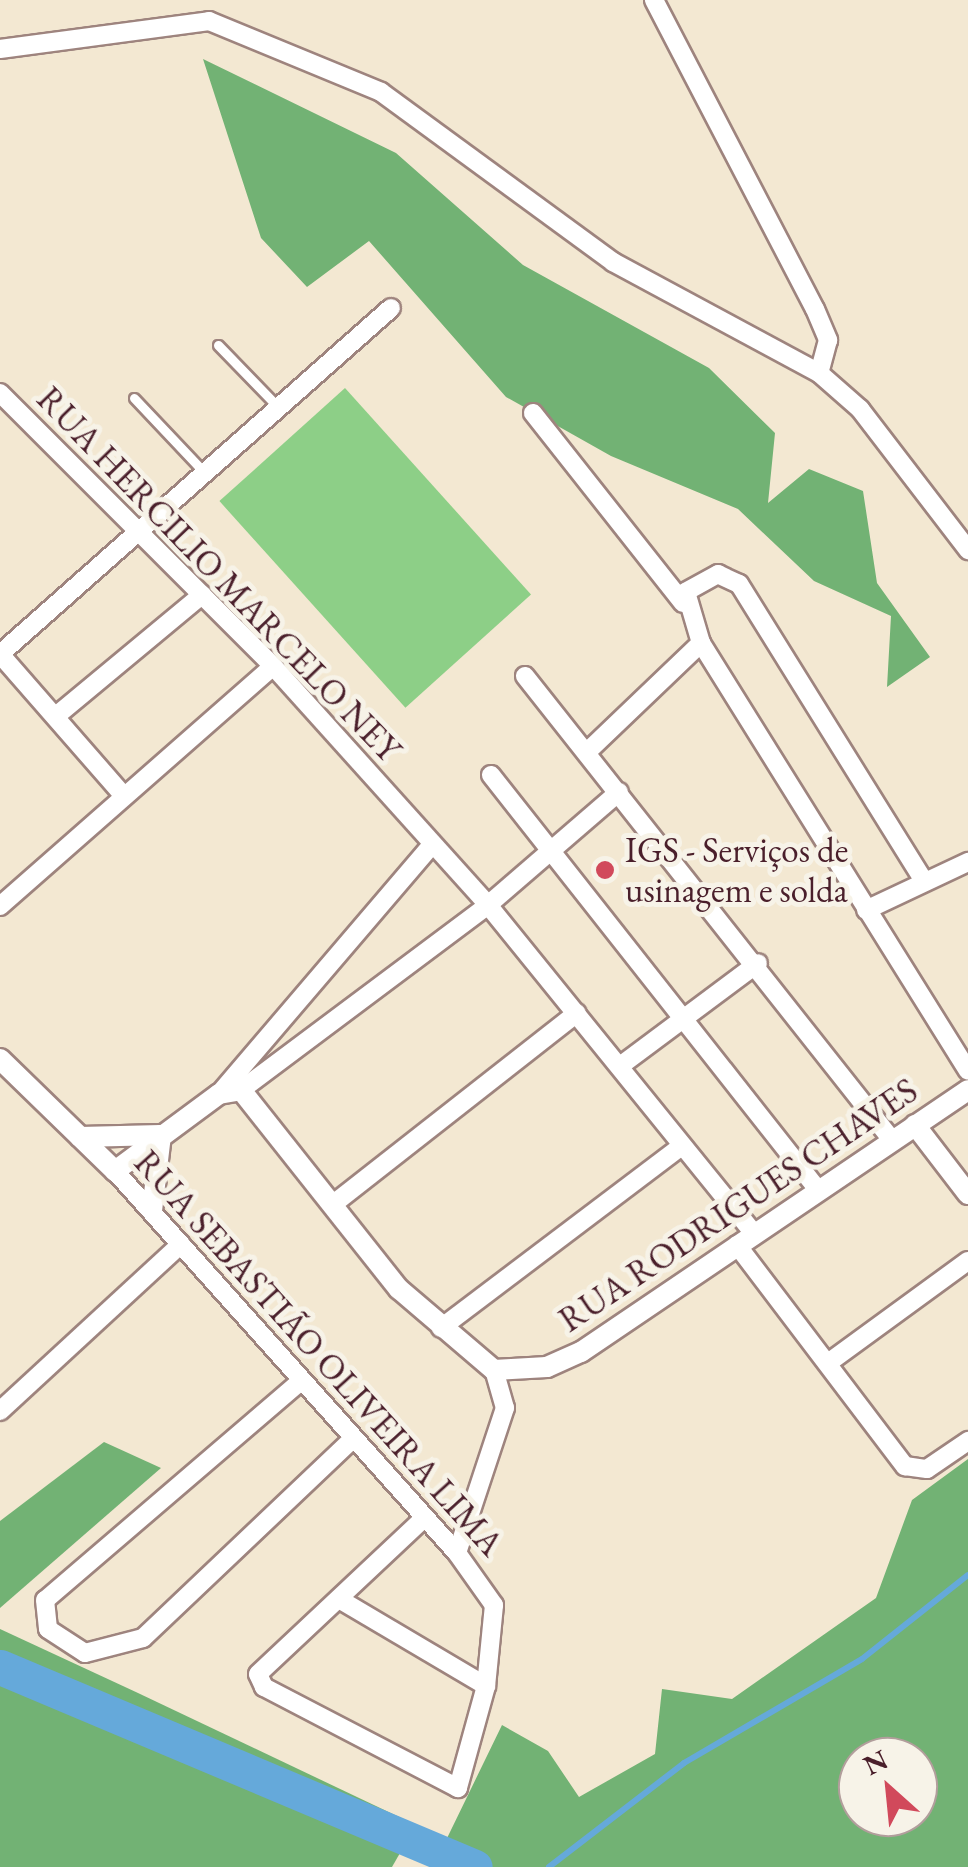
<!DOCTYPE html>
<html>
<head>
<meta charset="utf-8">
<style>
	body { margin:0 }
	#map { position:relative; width:968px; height:1867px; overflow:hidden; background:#f3e8d2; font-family:"EB Garamond",serif }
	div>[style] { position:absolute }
	.green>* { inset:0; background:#8dcf87; transform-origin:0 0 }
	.forest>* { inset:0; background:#72b274 }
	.stream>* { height:6px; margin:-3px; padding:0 3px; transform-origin:3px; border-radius:3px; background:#65a9da }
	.river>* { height:35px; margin:-17.5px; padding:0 17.5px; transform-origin:17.5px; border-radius:17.5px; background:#65a9da }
	.roads { filter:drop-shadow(2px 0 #9e847e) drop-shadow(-2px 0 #9e847e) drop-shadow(0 2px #9e847e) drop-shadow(0 -2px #9e847e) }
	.service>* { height:9px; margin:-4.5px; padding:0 4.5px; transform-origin:4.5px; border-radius:4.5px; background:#fff }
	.minor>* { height:18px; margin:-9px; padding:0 9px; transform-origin:9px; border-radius:9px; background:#fff }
	.tertiary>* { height:20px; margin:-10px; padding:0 10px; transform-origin:10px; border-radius:10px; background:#fff }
	.dots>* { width:28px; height:28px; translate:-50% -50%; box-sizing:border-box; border:5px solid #f7f3e8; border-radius:50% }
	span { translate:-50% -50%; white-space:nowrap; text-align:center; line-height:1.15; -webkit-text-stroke:10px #f7f3e8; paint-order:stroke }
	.street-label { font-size:35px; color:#4a1f2b }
	.poi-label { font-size:35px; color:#4a1f2b }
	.left { translate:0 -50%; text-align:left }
	.north { position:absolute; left:838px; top:1737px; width:100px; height:100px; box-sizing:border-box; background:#f7f3e8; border:2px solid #b29e9c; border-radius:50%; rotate:333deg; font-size:28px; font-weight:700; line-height:40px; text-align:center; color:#4a1f2b }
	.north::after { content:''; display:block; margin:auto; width:35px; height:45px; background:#d1495b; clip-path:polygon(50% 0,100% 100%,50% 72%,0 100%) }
</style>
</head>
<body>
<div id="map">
	<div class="green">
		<div style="left:345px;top:388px;width:278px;height:169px;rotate:48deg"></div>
	</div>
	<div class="forest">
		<div style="clip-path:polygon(203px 59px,396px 153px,523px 265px,709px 368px,775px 433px,768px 503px,809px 469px,863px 491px,877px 583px,930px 657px,887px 687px,891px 616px,814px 581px,738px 509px,611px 456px,506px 397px,369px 241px,307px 287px,261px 238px)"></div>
		<div style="clip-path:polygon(104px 1442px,161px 1468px,0 1608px,0 1521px)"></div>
		<div style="clip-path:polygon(evenodd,968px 1459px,968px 1867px,433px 1867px,502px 1725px,548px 1751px,579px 1797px,655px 1754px,662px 1689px,732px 1699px,876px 1598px,912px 1500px,968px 1459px,858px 1757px,918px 1757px,918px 1817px,858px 1817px,858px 1757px)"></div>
		<div style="clip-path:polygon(0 1629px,138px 1693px,416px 1825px,392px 1867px,0 1867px)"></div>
	</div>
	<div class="stream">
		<div style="left:549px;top:1867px;width:170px;rotate:-37.6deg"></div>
		<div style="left:684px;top:1763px;width:206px;rotate:-30.3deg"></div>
		<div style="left:862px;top:1659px;width:135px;rotate:-38.4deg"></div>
	</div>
	<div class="river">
		<div style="left:0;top:1667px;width:515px;rotate:22.83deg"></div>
	</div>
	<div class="roads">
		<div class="service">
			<div style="left:218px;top:345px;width:89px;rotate:45.9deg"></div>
			<div style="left:134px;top:398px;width:103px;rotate:46.6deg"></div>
		</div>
		<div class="minor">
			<div style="left:654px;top:0;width:348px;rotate:62.5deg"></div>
			<div style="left:815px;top:309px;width:34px;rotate:67deg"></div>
			<div style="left:828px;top:340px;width:34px;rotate:105deg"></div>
			<div style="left:0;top:49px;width:211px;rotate:-7.6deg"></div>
			<div style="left:209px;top:21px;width:186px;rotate:22.4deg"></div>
			<div style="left:381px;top:92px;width:288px;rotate:36.2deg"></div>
			<div style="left:613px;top:262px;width:234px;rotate:28.3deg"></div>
			<div style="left:819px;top:373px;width:55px;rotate:41.3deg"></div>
			<div style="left:860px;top:409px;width:178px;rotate:52.5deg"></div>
			<div style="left:0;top:393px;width:386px;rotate:45deg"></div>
			<div style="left:273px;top:666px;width:321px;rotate:48deg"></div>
			<div style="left:488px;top:905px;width:423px;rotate:51deg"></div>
			<div style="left:533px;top:413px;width:242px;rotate:51.7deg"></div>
			<div style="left:0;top:654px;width:522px;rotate:-41.51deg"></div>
			<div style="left:0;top:654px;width:186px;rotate:48.9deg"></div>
			<div style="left:525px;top:676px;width:592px;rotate:51.66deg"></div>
			<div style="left:56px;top:716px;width:190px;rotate:-39.7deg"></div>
			<div style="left:587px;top:752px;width:158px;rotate:-43.7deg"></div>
			<div style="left:491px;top:775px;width:530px;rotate:51.75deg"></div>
			<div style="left:924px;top:881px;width:350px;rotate:-121.9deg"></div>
			<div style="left:739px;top:584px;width:23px;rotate:-155deg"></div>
			<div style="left:718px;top:574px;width:37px;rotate:151deg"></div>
			<div style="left:686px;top:592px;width:53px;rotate:73.6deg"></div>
			<div style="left:701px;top:643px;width:504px;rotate:58.04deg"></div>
			<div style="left:0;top:906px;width:363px;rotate:-41.3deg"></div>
			<div style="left:866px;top:910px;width:113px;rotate:-25.2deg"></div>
			<div style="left:620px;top:1066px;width:172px;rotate:-36.7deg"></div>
			<div style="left:241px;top:1090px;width:309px;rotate:-36.8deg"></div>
			<div style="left:488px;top:905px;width:173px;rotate:-40.8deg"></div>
			<div style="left:219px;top:1094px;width:328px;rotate:-49.5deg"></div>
			<div style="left:115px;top:1171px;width:513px;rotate:48.16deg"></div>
			<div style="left:457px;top:1553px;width:64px;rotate:54.6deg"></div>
			<div style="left:494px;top:1605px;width:81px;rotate:95.6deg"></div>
			<div style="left:486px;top:1686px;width:106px;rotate:105.4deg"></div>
			<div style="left:458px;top:1788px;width:219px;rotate:-152.5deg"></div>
			<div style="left:264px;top:1687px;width:14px;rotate:-115deg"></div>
			<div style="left:258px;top:1674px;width:229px;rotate:-43.2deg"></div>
			<div style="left:332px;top:1205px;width:311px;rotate:-38.1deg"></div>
			<div style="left:737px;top:1245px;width:278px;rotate:52.8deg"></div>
			<div style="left:905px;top:1466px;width:22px;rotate:8deg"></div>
			<div style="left:927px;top:1469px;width:50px;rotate:-34.3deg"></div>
			<div style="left:441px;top:1328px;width:302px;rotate:-37.1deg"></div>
			<div style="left:828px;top:1363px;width:173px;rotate:-36.1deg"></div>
			<div style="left:302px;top:1380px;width:338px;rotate:139.4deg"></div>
			<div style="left:45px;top:1600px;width:29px;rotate:84deg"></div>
			<div style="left:48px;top:1629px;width:44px;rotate:33deg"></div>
			<div style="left:85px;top:1653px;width:60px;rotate:-14.5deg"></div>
			<div style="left:143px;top:1638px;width:289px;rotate:-43.5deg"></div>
			<div style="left:0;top:1411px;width:246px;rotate:-42.7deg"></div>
			<div style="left:457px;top:1553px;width:153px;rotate:-71.7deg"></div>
			<div style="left:505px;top:1408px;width:40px;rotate:-106deg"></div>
			<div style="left:339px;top:1599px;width:171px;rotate:30.6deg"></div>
		</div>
		<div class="tertiary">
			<div style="left:0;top:1059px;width:161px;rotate:44.2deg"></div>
			<div style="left:115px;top:1171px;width:129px;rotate:-36.5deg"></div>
			<div style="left:219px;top:1094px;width:22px;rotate:-10deg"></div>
			<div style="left:241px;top:1090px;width:254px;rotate:51.6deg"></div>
			<div style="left:399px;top:1289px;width:125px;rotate:40.5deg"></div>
			<div style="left:494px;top:1370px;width:53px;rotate:-3.2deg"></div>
			<div style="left:547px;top:1367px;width:37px;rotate:-24deg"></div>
			<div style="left:581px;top:1352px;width:467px;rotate:-34.1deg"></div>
			<div style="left:915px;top:1125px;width:87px;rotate:52.5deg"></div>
			<div style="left:80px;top:1137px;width:81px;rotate:-1.4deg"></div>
			<div style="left:161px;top:1135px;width:76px;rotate:96.8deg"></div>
		</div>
	</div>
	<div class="dots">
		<div style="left:605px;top:870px;background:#d1495b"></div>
	</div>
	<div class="street-label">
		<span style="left:219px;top:574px;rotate:46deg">RUA HERCILIO MARCELO NEY</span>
		<span style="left:738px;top:1205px;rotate:-34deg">RUA RODRIGUES CHAVES</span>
		<span style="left:319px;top:1353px;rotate:48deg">RUA SEBASTIÃO OLIVEIRA LIMA</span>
	</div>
	<div class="poi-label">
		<span class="left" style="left:625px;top:870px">IGS - Serviços de<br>usinagem e solda</span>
	</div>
	<div class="north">N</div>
</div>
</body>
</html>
